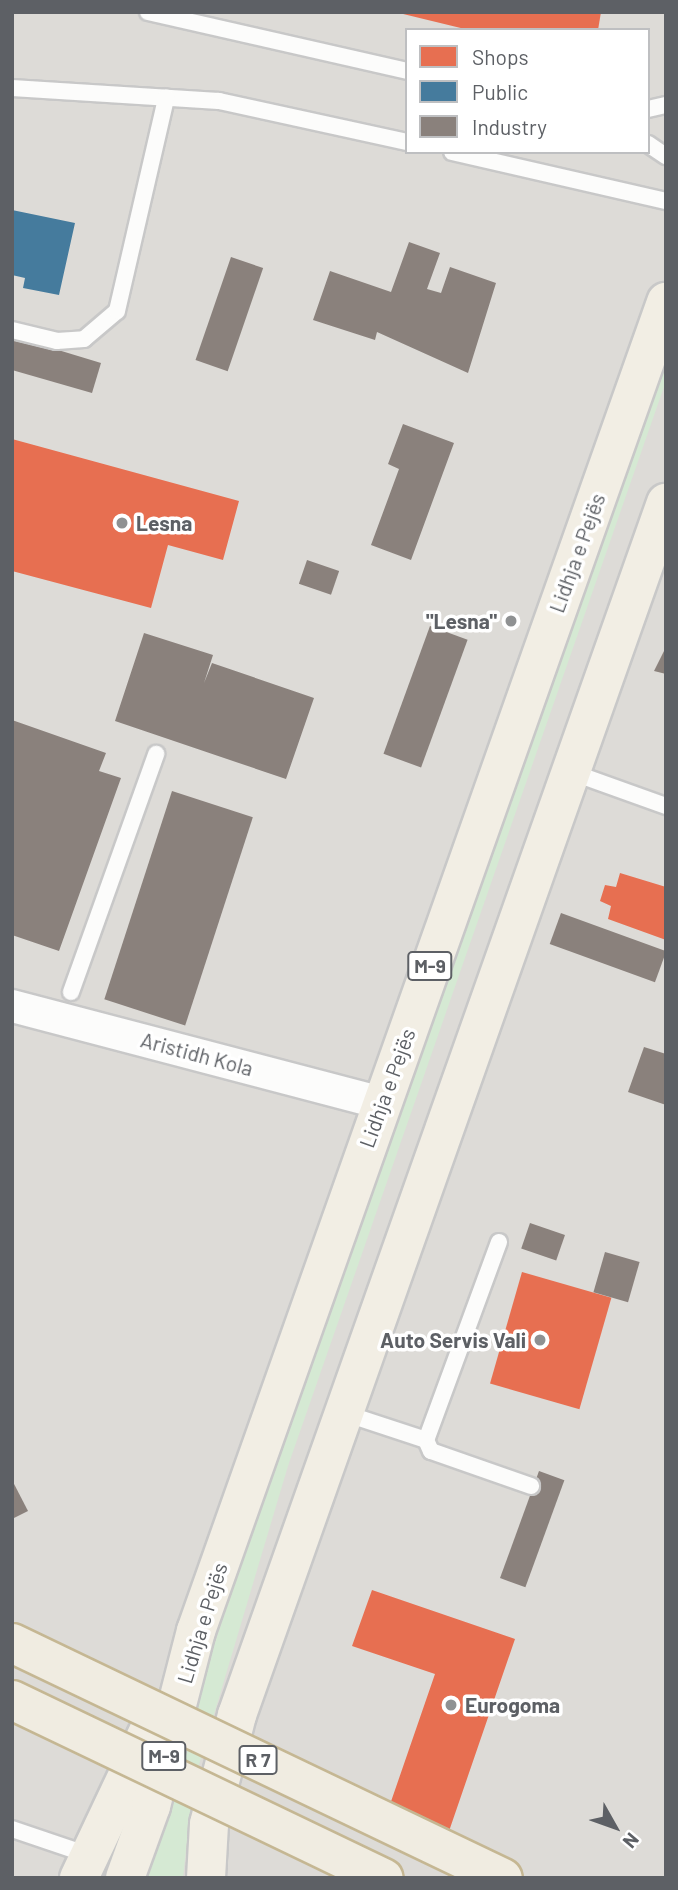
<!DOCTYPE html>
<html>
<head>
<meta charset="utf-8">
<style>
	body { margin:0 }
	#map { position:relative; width:678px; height:1890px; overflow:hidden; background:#edece7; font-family:Barlow,sans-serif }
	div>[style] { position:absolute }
	.industrial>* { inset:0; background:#dddbd7 }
	.green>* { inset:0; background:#d5e9d3 }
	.shops>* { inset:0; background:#e76f51; transform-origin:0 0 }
	.public>* { inset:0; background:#457b9d }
	.industry>* { inset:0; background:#8a817c; transform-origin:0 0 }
	.roads { filter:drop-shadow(2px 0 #c8c8c8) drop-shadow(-2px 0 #c8c8c8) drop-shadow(0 2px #c8c8c8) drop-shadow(0 -2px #c8c8c8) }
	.service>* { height:16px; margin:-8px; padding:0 8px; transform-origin:8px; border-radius:8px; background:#fcfcfb }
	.minor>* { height:32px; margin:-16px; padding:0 16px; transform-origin:16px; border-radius:16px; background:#fcfcfb }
	.trunk>* { height:38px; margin:-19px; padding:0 19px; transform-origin:19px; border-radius:19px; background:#f2eee4 }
	.bridges { filter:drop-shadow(2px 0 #c5b793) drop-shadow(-2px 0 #c5b793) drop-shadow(0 2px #c5b793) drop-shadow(0 -2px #c5b793) }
	.motorway-bridge>* { height:38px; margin:-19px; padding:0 19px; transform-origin:19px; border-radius:19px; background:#f0ece1 }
	.dots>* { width:19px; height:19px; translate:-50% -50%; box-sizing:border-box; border:4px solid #fff; border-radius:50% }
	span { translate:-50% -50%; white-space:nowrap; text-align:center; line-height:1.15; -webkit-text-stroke:7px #fff; paint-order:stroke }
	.shield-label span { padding:2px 5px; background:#fff; border:2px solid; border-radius:5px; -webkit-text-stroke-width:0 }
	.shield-label { font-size:19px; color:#5d6065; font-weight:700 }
	.poi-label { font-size:21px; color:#5d6065; font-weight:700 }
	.left { translate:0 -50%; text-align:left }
	.right { translate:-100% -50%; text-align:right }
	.street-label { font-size:21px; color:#5d6065 }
	.frame { position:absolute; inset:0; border:14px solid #5d6065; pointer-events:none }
	.legend { position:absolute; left:405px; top:28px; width:245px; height:126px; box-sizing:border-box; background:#fff; border:2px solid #bebfc1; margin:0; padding:9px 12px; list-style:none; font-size:21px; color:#5d6065 }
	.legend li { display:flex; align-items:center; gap:14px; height:35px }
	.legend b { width:35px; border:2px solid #bebfc1 }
	.north { position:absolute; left:580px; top:1792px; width:70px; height:70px; -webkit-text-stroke:5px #fff; paint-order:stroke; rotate:130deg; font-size:19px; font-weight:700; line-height:28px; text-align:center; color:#5d6065 }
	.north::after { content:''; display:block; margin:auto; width:24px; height:32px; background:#5d6065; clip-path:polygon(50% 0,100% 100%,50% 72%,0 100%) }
</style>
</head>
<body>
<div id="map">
	<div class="industrial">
		<div style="clip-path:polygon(evenodd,12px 12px,666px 12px,666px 1878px,12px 1878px,12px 12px,407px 30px,648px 30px,648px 152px,407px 152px,407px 30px)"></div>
	</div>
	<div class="green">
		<div style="clip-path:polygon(666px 338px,666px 381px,288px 1466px,193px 1785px,183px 1878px,140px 1878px,256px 1514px)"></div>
	</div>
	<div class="shops">
		<div style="clip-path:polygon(601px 12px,598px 30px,469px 30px,399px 13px)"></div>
		<div style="clip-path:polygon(12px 439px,239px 501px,223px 560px,168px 545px,151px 608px,12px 571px)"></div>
		<div style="clip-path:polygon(620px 873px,666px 887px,666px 940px,608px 919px,611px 906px,600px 901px,605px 885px,616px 887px)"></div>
		<div style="left:522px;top:1272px;width:93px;height:116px;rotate:16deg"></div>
		<div style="clip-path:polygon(372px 1590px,515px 1639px,447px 1837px,386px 1816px,435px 1674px,352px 1646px)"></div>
	</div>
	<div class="public">
		<div style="clip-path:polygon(12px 210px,75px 223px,59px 295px,23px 288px,25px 278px,12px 275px)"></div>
	</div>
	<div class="industry">
		<div style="clip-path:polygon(409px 242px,440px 253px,427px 289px,441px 293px,450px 267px,496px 283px,468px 373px,377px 332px,375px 340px,313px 320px,330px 271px,391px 292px)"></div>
		<div style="left:231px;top:257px;width:34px;height:109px;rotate:19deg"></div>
		<div style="clip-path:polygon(12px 336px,101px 363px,92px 393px,12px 370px)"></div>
		<div style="clip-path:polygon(403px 424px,454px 443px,411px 560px,371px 545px,399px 469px,388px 464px)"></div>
		<div style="left:307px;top:560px;width:34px;height:25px;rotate:19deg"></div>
		<div style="left:430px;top:626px;width:40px;height:136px;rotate:20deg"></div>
		<div style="clip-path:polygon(144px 633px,213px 655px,204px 683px,212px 663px,314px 698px,286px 779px,115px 721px)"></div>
		<div style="clip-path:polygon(666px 647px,666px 674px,654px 671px)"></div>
		<div style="clip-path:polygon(12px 720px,106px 753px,99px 771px,121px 778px,59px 951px,12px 935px)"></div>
		<div style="left:172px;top:791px;width:85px;height:219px;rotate:18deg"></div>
		<div style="left:561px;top:913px;width:112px;height:33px;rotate:20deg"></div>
		<div style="clip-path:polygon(644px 1047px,666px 1054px,666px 1105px,628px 1092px)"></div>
		<div style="left:530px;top:1223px;width:37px;height:27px;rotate:19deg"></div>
		<div style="left:605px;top:1252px;width:36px;height:42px;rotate:16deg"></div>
		<div style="left:539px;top:1471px;width:27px;height:114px;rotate:20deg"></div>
		<div style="clip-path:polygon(12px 1480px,28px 1511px,12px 1519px)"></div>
	</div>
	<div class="roads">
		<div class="service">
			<div style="left:148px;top:12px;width:266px;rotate:12.8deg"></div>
			<div style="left:12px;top:88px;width:207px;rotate:3.6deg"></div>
			<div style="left:219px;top:101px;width:192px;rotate:12.3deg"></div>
			<div style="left:648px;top:109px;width:18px;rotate:-13deg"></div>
			<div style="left:648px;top:144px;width:22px;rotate:34deg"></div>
			<div style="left:452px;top:152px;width:220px;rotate:12.9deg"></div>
			<div style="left:12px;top:330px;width:46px;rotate:13.7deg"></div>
			<div style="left:57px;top:341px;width:27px;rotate:-4deg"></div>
			<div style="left:84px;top:339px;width:43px;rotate:-40.3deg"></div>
			<div style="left:117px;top:311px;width:219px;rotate:-77deg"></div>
			<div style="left:571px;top:772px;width:101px;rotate:19.7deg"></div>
			<div style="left:71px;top:992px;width:253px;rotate:-70.3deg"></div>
			<div style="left:499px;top:1242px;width:211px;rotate:110.2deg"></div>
			<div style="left:426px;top:1440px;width:12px;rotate:66deg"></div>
			<div style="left:431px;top:1451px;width:106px;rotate:19.3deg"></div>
			<div style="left:344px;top:1413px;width:86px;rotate:18.2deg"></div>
			<div style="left:12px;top:1829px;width:81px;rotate:18.7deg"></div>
		</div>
		<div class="minor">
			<div style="left:12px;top:1006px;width:383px;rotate:14.7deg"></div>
		</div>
		<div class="trunk">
			<div style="left:79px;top:1878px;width:166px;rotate:-64.7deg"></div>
			<div style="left:125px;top:1878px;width:77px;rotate:-70.1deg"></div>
			<div style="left:151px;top:1806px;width:181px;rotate:-75.6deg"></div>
			<div style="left:196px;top:1631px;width:1410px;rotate:-70.52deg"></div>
			<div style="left:206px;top:1878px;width:54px;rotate:-86.8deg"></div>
			<div style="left:209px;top:1824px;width:113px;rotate:-75.6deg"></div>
			<div style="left:237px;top:1715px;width:1286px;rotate:-70.51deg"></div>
		</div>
	</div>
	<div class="bridges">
		<div class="motorway-bridge">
			<div style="left:12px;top:1643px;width:544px;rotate:25.58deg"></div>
			<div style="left:12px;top:1700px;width:412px;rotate:25.6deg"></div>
		</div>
	</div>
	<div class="dots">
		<div style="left:122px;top:523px;background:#8f9192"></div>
		<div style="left:511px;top:621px;background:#8f9192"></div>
		<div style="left:540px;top:1340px;background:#8f9192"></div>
		<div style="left:451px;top:1705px;background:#8f9192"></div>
	</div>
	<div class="shield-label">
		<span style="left:430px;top:966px">M-9</span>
		<span style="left:164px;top:1756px">M-9</span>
		<span style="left:258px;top:1760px">R 7</span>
	</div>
	<div class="poi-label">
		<span class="left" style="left:136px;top:523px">Lesna</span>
		<span class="right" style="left:497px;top:621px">"Lesna"</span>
		<span class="right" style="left:526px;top:1340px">Auto Servis Vali</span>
		<span class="left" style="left:465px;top:1705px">Eurogoma</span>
	</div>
	<div class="street-label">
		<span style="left:577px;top:553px;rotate:-70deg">Lidhja e Pejës</span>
		<span style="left:197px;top:1054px;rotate:15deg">Aristidh Kola</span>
		<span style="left:387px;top:1088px;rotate:-70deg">Lidhja e Pejës</span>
		<span style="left:202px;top:1623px;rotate:-73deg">Lidhja e Pejës</span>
	</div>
	<div class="frame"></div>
	<ul class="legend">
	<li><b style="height:19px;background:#e76f51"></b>Shops</li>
	<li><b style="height:19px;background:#457b9d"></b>Public</li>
	<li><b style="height:19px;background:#8a817c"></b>Industry</li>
	</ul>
	<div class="north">N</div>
</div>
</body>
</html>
